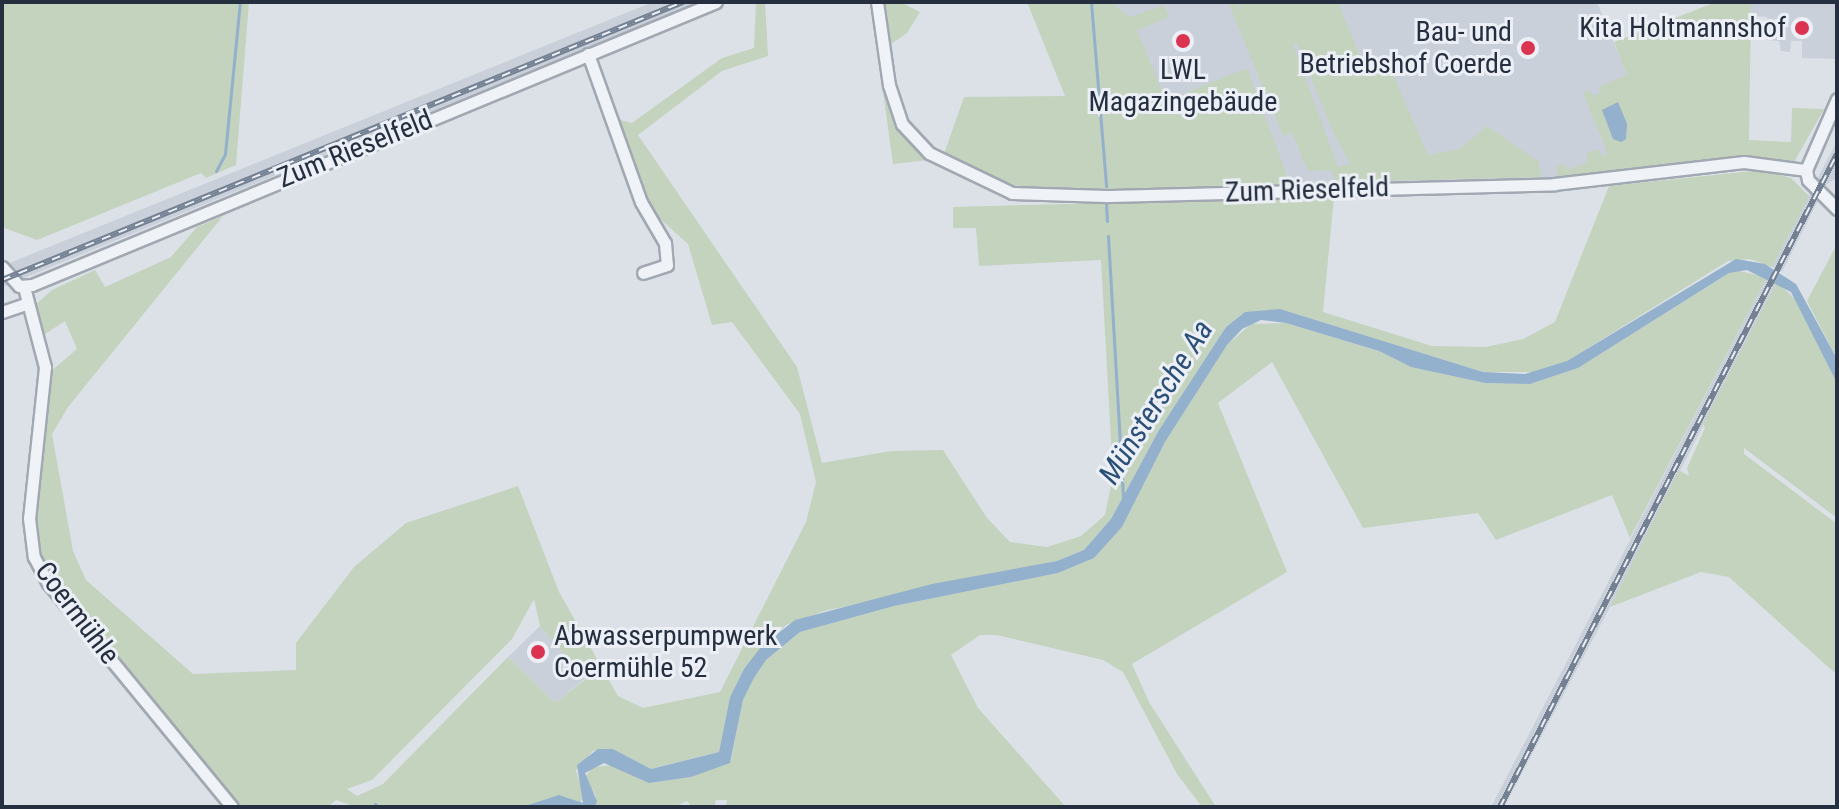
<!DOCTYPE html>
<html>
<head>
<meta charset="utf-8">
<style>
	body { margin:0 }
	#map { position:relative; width:1839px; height:809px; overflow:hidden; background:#dce1e8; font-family:"Roboto Condensed",sans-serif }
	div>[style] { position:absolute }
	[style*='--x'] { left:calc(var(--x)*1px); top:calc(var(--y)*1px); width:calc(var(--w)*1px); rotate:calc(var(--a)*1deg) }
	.built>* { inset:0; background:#cad0da }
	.green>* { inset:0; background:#c3d3bd }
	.water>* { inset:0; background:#93b0cc }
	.stream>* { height:3px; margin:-1.5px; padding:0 1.5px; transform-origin:1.5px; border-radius:1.5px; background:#93b0cc }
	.roads { filter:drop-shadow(2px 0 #a1a8b2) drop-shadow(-2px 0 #a1a8b2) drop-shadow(0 2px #a1a8b2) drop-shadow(0 -2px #a1a8b2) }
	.minor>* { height:11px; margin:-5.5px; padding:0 5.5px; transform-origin:5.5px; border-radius:5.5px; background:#eff2f6 }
	.rail>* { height:6px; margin-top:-3px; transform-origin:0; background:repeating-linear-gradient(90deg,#ecf0f6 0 9px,#748193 0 18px); box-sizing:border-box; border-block:2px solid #748193 }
	.dots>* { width:22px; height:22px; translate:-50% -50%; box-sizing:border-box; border:4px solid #ecf0f6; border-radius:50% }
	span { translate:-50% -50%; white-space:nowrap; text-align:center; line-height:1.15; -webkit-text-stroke:6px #ecf0f6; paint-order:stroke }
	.poi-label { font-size:28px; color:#252f40 }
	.right { translate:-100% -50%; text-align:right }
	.left { translate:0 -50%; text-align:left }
	.street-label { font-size:28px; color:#252f40 }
	.water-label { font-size:30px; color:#2b4f77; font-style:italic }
	.frame { position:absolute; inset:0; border:4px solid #252f40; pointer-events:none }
</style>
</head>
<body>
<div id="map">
	<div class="built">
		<i style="clip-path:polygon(653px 2px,699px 2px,2px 287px,2px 266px)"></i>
		<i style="clip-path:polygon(1104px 2px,1597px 2px,1665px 166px,1588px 177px,1180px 187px)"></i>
		<i style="clip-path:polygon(1751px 2px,1835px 2px,1837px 59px,1802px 58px,1802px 41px,1791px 41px,1790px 52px,1781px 51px,1779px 41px,1766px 40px,1767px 17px,1751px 16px)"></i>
		<i style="clip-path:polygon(1837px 141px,1835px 179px,1826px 185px,1782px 272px,1772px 267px)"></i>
		<i style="clip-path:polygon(1767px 277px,1777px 282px,1610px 607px,1504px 807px,1491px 807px)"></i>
		<i style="clip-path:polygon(540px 626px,586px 678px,555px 703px,508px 657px)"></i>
	</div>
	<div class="green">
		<i style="clip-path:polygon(2px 2px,249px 2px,236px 165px,206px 178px,201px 173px,37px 240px,2px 227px)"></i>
		<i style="clip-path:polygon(evenodd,756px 2px,765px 2px,768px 56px,722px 71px,638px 135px,797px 367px,822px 463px,891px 451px,943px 450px,987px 518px,1010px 542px,1047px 547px,1081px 536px,1105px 515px,1113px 476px,1101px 260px,979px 266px,976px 228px,953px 228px,953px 207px,1334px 197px,1323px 312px,1432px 346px,1486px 347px,1523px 339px,1555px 322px,1609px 186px,1762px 170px,1791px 178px,1809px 196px,1772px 267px,1750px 259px,1728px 261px,1567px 361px,1536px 372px,1483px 372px,1280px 309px,1242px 314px,1226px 327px,1159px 430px,1111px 519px,1084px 550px,1057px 561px,824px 611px,786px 625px,744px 669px,730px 697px,719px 752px,651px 769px,613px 749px,593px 751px,576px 770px,584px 796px,579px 805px,566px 797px,522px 807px,356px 807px,336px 800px,328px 807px,237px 807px,47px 579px,34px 552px,33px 496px,50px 372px,77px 349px,65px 321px,42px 336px,33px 307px,52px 290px,95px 270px,105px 287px,171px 257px,197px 227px,223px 216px,68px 407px,52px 434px,73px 551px,86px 580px,193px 674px,296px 670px,296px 643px,354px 567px,406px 523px,518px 486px,559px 592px,618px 696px,643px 708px,720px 692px,806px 522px,816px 482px,800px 414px,732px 322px,712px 325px,688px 244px,649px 209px,617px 119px,632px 123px,722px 58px,754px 48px,756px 2px,534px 599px,540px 626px,586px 679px,555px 703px,508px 657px,383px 784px,357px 796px,347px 789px,372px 780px,512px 639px,534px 599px)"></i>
		<i style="clip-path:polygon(885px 2px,900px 2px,920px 12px,907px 33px,891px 44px)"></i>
		<i style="clip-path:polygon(1027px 2px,1111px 2px,1130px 17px,1164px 5px,1169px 17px,1137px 30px,1166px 101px,1247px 68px,1290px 184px,1060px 192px,999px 183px,944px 154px,964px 97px,1065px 96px)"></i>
		<i style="clip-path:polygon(evenodd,1228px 2px,1236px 2px,1240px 12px,1239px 2px,1338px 2px,1363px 64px,1385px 56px,1428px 155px,1460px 149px,1487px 126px,1538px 161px,1541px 177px,1336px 182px,1331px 170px,1308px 171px,1292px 133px,1283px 136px,1228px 2px,1296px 41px,1331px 127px,1350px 164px,1338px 167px,1293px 45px,1296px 41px)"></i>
		<i style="clip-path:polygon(1716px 2px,1751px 2px,1749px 140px,1791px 142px,1792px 108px,1824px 109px,1794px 162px,1559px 177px,1555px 167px,1564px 164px,1567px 170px,1588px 162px,1586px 154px,1599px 149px,1602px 156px,1608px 154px,1583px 93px,1590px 90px,1593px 96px,1601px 93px,1598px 87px,1627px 75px,1614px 42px)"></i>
		<i style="clip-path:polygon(882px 84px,903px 134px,928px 160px,893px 164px)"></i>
		<i style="clip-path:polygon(1837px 244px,1837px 359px,1807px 301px)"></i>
		<i style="clip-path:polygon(1734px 270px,1767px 277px,1630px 538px,1612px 495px,1496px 540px,1478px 513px,1363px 528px,1272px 362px,1218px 403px,1287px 572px,1132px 664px,1149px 702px,1216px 807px,1202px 807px,1177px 774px,1123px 672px,1103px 660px,997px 635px,980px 635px,951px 655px,978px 708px,1066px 807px,726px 807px,727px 800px,716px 800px,714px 807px,692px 807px,687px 801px,675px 807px,595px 807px,596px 796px,585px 777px,593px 767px,614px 765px,649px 783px,691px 777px,731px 761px,743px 700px,754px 678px,766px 660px,800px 632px,894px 606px,1058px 573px,1094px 558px,1122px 527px,1165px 442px,1227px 345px,1251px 324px,1286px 323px,1379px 351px,1411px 367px,1485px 383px,1530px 384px,1578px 368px)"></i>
		<i style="clip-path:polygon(1777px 282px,1799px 303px,1837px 383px,1837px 518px,1744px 448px,1744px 454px,1837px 524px,1837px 675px,1729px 577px,1701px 572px,1610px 607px,1679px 470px,1689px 476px,1687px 468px,1705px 428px,1703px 424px)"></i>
	</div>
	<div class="water">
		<i style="clip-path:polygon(1618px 102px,1627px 124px,1626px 139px,1621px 142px,1613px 139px,1602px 110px)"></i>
		<i style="clip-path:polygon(1736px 259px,1765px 264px,1796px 284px,1837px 359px,1837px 383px,1791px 292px,1747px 270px,1729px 273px,1578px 368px,1530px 384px,1485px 383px,1411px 367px,1379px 351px,1286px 323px,1261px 320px,1242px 329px,1227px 345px,1165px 442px,1122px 527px,1094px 558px,1058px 573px,894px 606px,800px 632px,766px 660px,754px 678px,743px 700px,730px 763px,691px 777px,649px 783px,604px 763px,585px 773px,597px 801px,595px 807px,522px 807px,559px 795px,583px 803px,577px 765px,598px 749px,613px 749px,651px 769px,719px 752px,730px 697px,744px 669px,761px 647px,795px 620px,932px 584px,1057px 561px,1084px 550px,1111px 519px,1159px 430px,1226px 327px,1245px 312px,1280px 309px,1483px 372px,1525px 374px,1567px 361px)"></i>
	</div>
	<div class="stream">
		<i style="--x:1091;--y:2;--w:185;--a:85.3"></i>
		<i style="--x:216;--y:171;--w:19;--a:-62"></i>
		<i style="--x:225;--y:154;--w:153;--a:-84.4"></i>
		<i style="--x:1106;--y:203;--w:18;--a:87"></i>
		<i style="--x:1108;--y:236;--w:263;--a:86.7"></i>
		<i style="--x:375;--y:804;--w:4;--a:45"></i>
	</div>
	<div class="roads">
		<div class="minor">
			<i style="--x:877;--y:2;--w:84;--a:81.8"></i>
			<i style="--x:889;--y:85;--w:41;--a:71.6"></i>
			<i style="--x:902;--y:124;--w:40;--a:47"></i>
			<i style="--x:929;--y:153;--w:92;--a:25.7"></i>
			<i style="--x:1012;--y:193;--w:94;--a:1.8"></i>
			<i style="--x:1106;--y:196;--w:448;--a:-1.5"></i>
			<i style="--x:1554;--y:184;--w:191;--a:-6.6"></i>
			<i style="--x:1744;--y:162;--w:63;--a:7.4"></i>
			<i style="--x:588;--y:54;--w:157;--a:70.3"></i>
			<i style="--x:641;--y:202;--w:48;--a:59.7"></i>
			<i style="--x:665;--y:243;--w:22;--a:85"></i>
			<i style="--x:667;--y:265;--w:25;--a:162"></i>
			<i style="--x:1837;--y:99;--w:77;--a:113.6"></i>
			<i style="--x:1806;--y:170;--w:10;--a:79"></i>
			<i style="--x:1808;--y:180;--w:41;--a:45"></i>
			<i style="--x:2;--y:267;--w:25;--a:48"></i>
			<i style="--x:19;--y:286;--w:13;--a:-4"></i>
			<i style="--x:32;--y:285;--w:740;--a:-22.48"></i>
			<i style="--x:24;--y:287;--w:83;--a:75.3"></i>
			<i style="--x:45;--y:367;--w:152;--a:96"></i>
			<i style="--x:29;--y:518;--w:39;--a:83"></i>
			<i style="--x:34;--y:557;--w:30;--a:62"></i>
			<i style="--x:48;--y:583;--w:290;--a:50.6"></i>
			<i style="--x:2;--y:312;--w:24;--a:-19"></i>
		</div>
	</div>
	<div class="rail">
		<i style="--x:2;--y:280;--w:736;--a:-22.21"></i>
		<i style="--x:1500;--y:807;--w:735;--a:-62.7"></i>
	</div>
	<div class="dots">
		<i style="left:1802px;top:28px;background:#db3450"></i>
		<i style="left:1183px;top:41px;background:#db3450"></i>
		<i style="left:1528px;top:48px;background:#db3450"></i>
		<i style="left:538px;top:652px;background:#db3450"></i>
	</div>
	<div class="poi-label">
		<span class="right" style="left:1786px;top:28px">Kita Holtmannshof</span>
		<span class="right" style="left:1512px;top:48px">Bau- und<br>Betriebshof Coerde</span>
		<span style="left:1183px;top:86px">LWL<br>Magazingebäude</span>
		<span class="left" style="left:554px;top:652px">Abwasserpumpwerk<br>Coermühle 52</span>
	</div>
	<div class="street-label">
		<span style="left:355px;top:149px;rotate:-22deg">Zum Rieselfeld</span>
		<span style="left:1307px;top:190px;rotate:-2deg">Zum Rieselfeld</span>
		<span style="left:77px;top:613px;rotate:53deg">Coermühle</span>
	</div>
	<div class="water-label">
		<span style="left:1156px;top:402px;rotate:-58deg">Münstersche Aa</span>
	</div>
	<div class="frame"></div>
</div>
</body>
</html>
